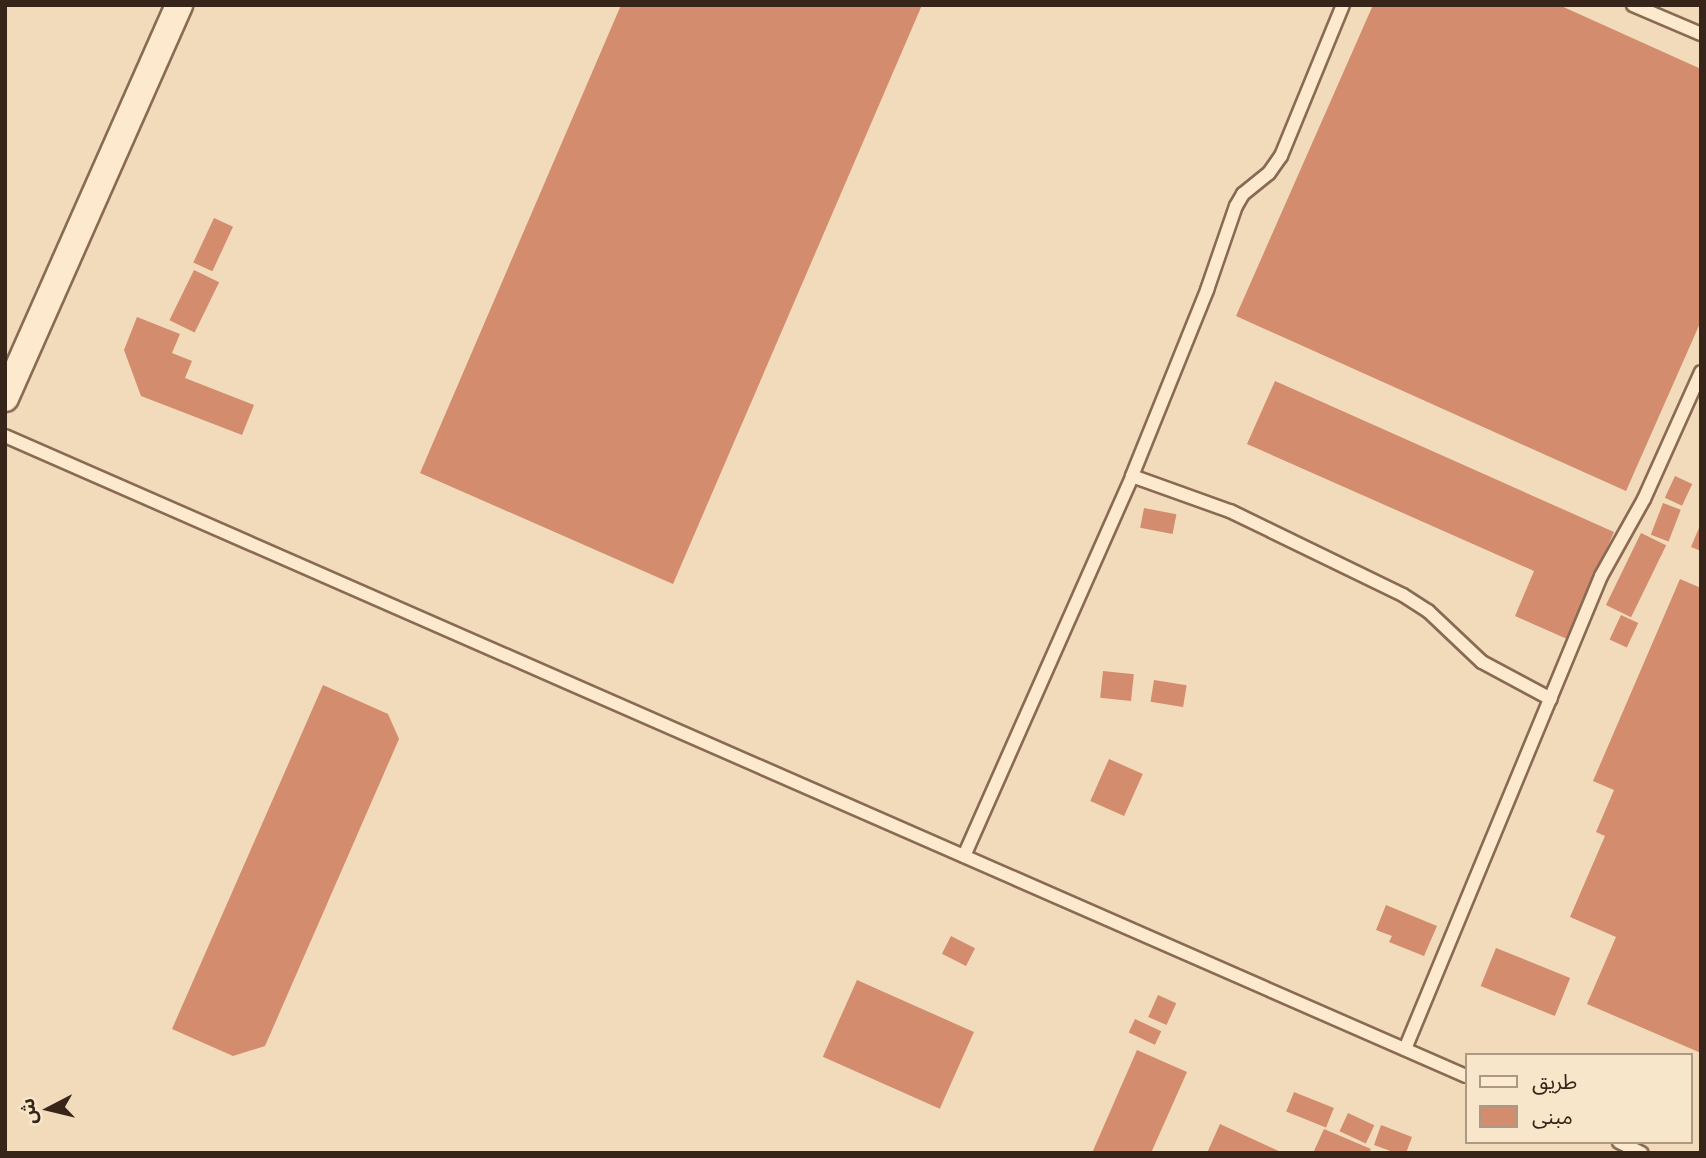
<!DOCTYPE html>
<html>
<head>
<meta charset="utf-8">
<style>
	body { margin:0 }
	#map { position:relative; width:1706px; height:1158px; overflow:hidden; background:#f1dbbb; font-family:"IBM Plex Serif","Noto Sans Arabic",serif }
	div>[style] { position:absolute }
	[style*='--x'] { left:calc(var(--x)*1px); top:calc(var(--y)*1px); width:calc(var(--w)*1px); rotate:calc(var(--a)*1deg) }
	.building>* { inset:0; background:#d38c6d; transform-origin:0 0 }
	.roads { filter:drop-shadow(2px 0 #8a6a53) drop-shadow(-2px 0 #8a6a53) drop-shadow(0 2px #8a6a53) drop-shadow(0 -2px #8a6a53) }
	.service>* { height:12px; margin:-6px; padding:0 6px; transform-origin:6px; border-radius:6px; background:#fce9ce }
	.minor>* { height:26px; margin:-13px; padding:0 13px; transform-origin:13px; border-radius:13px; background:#fce9ce }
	span { translate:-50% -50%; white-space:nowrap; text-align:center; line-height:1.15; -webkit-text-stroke:6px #f8e6cb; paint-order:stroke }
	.frame { position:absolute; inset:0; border:7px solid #38251a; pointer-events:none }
	.legend { position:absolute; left:1465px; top:1053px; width:228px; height:91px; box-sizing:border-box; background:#f8e6cb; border:2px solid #ab9984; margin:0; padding:9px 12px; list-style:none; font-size:21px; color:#38251a }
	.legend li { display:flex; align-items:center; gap:14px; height:35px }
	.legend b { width:35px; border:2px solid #ab9984 }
	.north { position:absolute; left:14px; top:1074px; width:70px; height:70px; -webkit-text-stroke:5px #f8e6cb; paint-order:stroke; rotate:263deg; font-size:19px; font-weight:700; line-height:28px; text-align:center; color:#38251a }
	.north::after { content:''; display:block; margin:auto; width:24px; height:32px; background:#38251a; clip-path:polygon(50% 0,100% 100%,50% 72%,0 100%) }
</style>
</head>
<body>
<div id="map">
	<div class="building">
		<i style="clip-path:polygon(621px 5px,922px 5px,673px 584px,420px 473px)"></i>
		<i style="clip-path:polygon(1373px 5px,1559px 5px,1701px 69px,1701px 321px,1626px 491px,1236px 316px)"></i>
		<i style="left:214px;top:218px;width:21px;height:49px;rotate:25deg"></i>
		<i style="left:194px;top:270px;width:28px;height:56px;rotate:26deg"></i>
		<i style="clip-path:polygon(137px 317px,180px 334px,172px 353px,192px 361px,185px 378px,254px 405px,242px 435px,141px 396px,124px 350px)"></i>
		<i style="clip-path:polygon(1275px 381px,1614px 532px,1567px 639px,1515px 616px,1534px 571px,1247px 444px)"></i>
		<i style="left:1675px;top:476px;width:19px;height:24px;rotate:25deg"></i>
		<i style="left:1663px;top:503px;width:19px;height:34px;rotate:21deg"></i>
		<i style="left:1144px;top:508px;width:33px;height:20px;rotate:11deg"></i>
		<i style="clip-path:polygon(1701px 523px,1701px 551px,1691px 547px)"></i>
		<i style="left:1641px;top:533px;width:28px;height:80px;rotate:26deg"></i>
		<i style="clip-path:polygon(1680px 579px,1701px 588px,1701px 1053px,1587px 1004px,1616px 937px,1570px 917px,1605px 836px,1596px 832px,1614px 790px,1593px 781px)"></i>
		<i style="left:1621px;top:615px;width:19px;height:27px;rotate:25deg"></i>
		<i style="left:1103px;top:671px;width:31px;height:27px;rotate:6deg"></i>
		<i style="left:1154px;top:680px;width:33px;height:22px;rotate:9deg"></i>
		<i style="clip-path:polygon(323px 685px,388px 714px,399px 739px,265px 1046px,233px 1056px,172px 1029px)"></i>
		<i style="left:1109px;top:759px;width:37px;height:46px;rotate:24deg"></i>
		<i style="clip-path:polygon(1386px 905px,1437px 926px,1424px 956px,1389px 942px,1392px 936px,1376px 930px)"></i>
		<i style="left:951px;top:936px;width:27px;height:20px;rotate:27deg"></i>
		<i style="left:1496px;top:948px;width:80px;height:41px;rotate:22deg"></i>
		<i style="left:857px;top:980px;width:128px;height:84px;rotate:24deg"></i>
		<i style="left:1158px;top:995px;width:20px;height:24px;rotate:24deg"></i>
		<i style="left:1135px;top:1019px;width:29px;height:15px;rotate:25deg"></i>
		<i style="clip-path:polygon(1137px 1050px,1187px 1072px,1151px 1153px,1092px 1153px)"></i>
		<i style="left:1294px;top:1092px;width:43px;height:21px;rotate:22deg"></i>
		<i style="left:1348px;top:1113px;width:29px;height:20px;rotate:25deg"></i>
		<i style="clip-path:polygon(1220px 1124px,1283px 1153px,1207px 1153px)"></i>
		<i style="clip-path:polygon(1381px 1125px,1412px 1137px,1406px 1153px,1396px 1153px,1374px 1145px)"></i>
		<i style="clip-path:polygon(1324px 1129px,1371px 1149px,1369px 1153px,1313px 1153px)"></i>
	</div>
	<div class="roads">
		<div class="service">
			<i style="--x:1633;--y:5;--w:74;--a:23.1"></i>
			<i style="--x:5;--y:436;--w:1595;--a:23.66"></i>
			<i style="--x:1132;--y:476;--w:104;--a:19.7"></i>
			<i style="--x:1230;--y:511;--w:192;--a:25.9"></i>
			<i style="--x:1403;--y:595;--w:30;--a:33"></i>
			<i style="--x:1428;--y:611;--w:74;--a:43.4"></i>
			<i style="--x:1482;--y:662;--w:78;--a:28.2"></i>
			<i style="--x:964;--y:856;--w:415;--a:-66.1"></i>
			<i style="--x:1132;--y:476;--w:201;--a:-68"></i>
			<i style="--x:1207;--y:290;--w:89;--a:-71"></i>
			<i style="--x:1236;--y:206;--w:14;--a:-60"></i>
			<i style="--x:1243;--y:194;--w:33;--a:-39"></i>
			<i style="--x:1269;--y:173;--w:21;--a:-55"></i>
			<i style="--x:1281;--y:156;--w:163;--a:-67.7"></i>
			<i style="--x:1405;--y:1049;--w:512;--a:-67.49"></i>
			<i style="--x:1601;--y:576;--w:88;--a:-60.8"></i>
			<i style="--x:1644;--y:499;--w:139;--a:-65.8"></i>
			<i style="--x:1619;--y:1142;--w:25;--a:26"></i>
		</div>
		<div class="minor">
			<i style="--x:5;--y:398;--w:430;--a:-66.1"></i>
		</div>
	</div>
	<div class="frame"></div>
	<ul class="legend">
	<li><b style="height:9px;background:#fce9ce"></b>طريق</li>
	<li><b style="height:19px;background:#d38c6d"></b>مبنى</li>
	</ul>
	<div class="north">ش</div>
</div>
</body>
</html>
